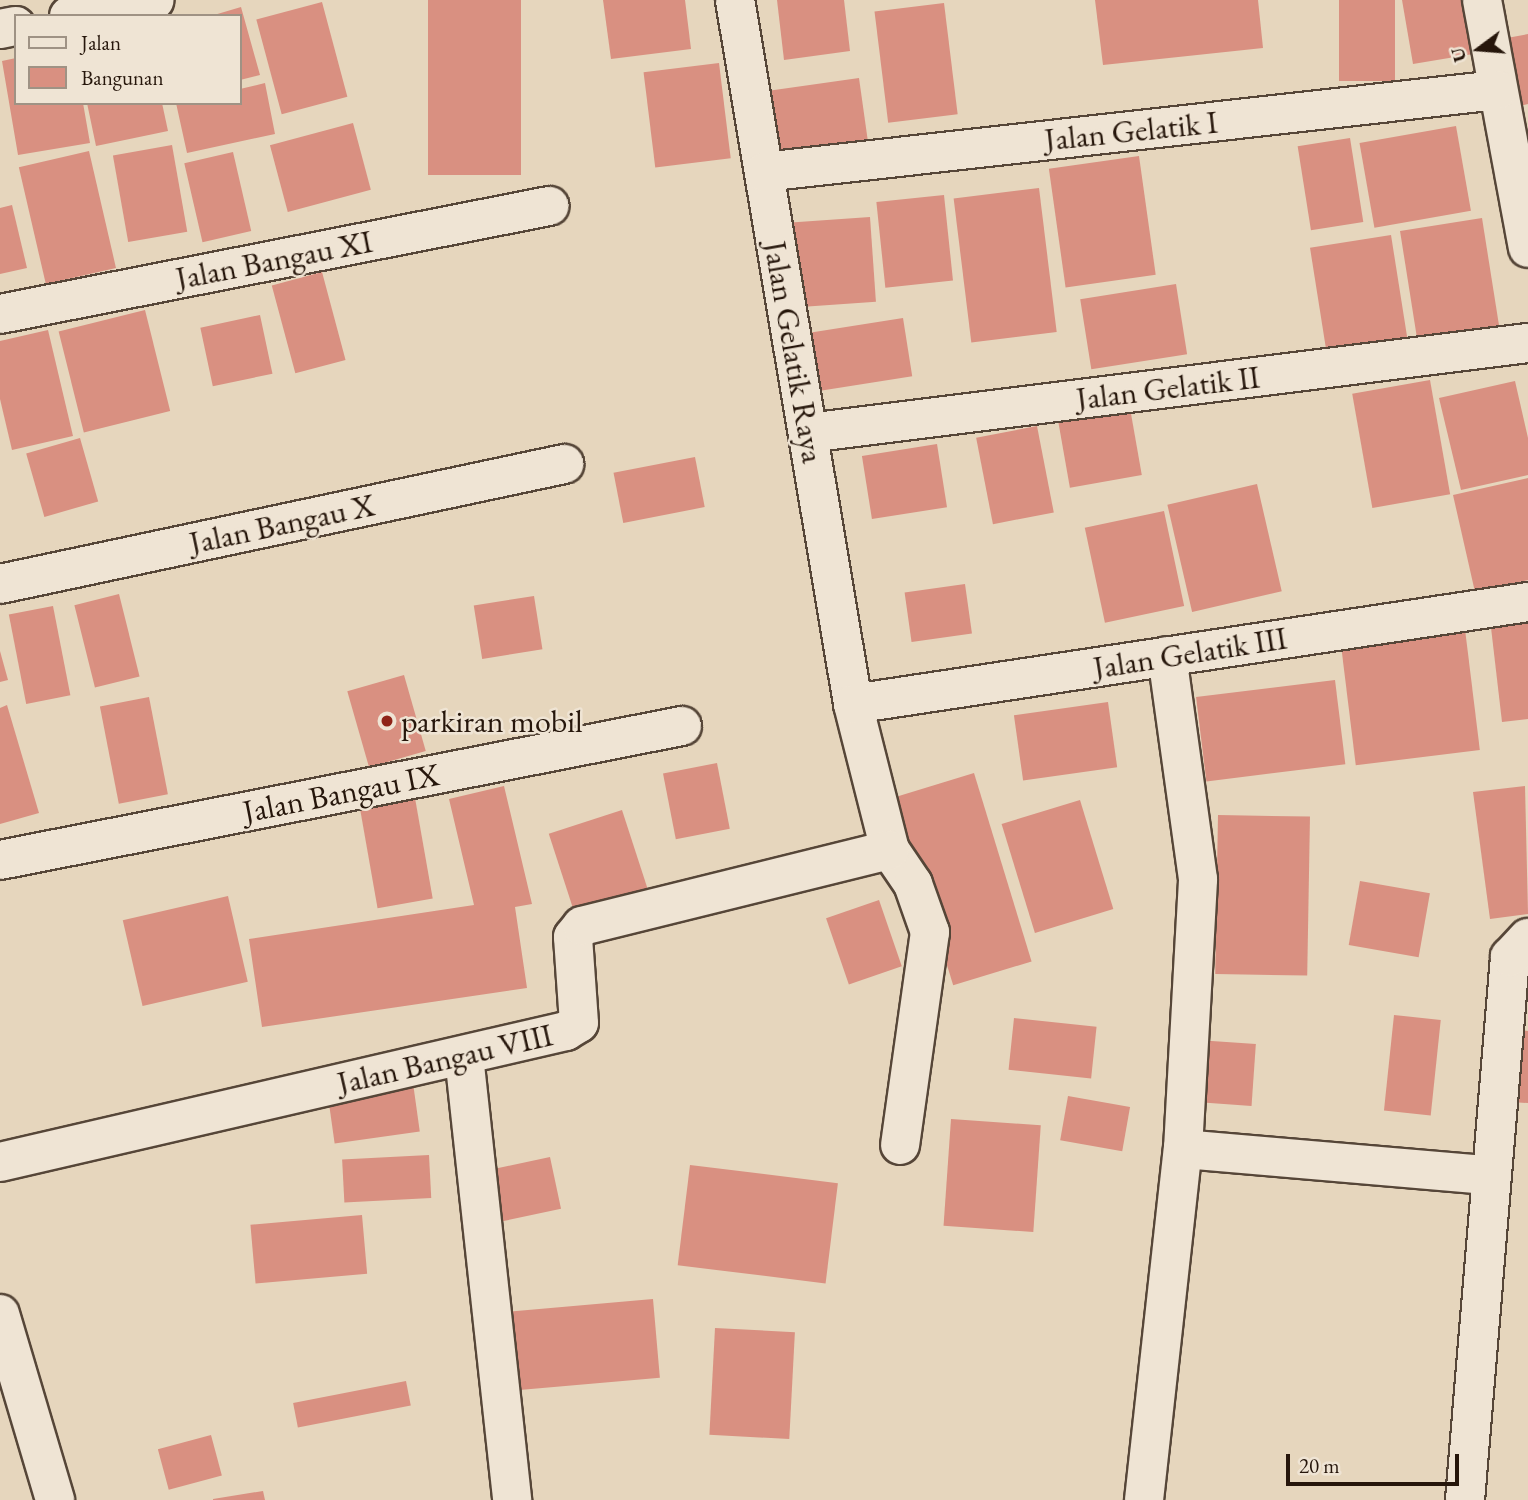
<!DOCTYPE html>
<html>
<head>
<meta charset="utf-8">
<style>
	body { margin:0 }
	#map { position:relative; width:1528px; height:1500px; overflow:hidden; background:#e6d6bd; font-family:"EB Garamond",serif }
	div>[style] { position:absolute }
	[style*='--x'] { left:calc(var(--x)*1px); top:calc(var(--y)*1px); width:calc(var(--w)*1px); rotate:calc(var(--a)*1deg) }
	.building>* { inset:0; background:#d99081; transform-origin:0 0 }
	.roads { filter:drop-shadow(2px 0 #564638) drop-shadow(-2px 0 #564638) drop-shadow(0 2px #564638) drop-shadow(0 -2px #564638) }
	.minor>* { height:38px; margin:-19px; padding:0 19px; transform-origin:19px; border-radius:19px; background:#efe4d4 }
	.dots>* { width:19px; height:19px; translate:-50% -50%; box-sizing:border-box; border:4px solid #efe4d4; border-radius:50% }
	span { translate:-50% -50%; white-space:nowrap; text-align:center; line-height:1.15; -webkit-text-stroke:5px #efe4d4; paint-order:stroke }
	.street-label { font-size:32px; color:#26160b }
	.poi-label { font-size:32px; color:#26160b }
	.left { translate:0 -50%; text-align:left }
	.legend { position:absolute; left:14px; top:14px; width:228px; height:91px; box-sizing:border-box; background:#efe4d4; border:2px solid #9f9284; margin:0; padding:9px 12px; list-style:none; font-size:21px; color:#26160b }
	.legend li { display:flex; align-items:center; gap:14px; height:35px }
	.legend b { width:35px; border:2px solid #9f9284 }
	.north { position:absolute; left:1444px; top:14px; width:70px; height:70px; -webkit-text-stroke:5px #efe4d4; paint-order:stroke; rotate:254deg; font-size:19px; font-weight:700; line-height:28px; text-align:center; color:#26160b }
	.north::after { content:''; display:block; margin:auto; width:24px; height:32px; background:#26160b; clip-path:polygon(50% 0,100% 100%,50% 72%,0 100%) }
	.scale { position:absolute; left:1286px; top:1454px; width:173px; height:32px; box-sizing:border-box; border:4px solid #26160b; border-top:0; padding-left:9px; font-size:21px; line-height:24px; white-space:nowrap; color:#26160b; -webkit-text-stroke:5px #efe4d4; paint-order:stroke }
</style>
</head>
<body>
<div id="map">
	<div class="building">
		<i style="left:428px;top:0;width:93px;height:175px"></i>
		<i style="clip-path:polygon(603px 0,685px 0,691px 49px,611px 59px)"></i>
		<i style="clip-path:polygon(777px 0,844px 0,850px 51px,784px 60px)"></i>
		<i style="clip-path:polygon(1095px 0,1258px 0,1263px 48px,1103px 65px)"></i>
		<i style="left:1339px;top:0;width:56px;height:81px"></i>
		<i style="clip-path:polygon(1402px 0,1464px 0,1473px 54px,1413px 64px)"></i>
		<i style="left:322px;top:2px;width:98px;height:68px;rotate:75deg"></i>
		<i style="left:944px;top:3px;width:112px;height:70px;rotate:83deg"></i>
		<i style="clip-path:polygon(241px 7px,260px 75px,240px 80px,240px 16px,214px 15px)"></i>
		<i style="clip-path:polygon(1528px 34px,1528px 104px,1519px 106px,1507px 38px)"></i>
		<i style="clip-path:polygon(16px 58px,16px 103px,83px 103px,90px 143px,18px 155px,2px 61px)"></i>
		<i style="left:719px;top:63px;width:96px;height:76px;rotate:83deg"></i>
		<i style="left:859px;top:78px;width:66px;height:99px;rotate:82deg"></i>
		<i style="clip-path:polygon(265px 83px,275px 134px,187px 153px,176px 103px,240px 103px,240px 89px)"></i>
		<i style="clip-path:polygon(87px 103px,162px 103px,168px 131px,96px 146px)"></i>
		<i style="left:353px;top:123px;width:69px;height:86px;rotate:75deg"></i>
		<i style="left:1456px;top:126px;width:86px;height:98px;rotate:80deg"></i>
		<i style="left:1350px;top:138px;width:85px;height:53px;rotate:81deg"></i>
		<i style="left:172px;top:145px;width:88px;height:60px;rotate:80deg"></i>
		<i style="left:89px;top:151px;width:120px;height:72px;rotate:77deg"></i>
		<i style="left:233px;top:152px;width:81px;height:50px;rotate:77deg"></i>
		<i style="left:1139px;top:156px;width:120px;height:91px;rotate:82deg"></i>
		<i style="left:1039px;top:188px;width:145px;height:86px;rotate:83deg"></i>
		<i style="left:944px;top:195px;width:86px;height:68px;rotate:84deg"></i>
		<i style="clip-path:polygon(12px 205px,27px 268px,0 274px,0 208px)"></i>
		<i style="left:870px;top:217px;width:85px;height:79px;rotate:86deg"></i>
		<i style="left:1482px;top:218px;width:116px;height:83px;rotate:81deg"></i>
		<i style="left:1391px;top:235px;width:110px;height:82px;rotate:81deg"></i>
		<i style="left:322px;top:272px;width:91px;height:52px;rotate:75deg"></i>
		<i style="left:1176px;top:284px;width:71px;height:97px;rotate:81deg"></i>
		<i style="left:145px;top:310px;width:104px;height:89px;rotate:76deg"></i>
		<i style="left:260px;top:315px;width:60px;height:61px;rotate:78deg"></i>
		<i style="left:903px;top:318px;width:59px;height:93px;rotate:81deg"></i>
		<i style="clip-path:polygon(48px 330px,73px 436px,12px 450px,0 399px,0 341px)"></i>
		<i style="left:1430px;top:380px;width:116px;height:79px;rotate:80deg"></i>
		<i style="clip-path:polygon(1515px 381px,1528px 438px,1528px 475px,1461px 490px,1439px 398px)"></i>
		<i style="left:1130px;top:408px;width:68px;height:73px;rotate:80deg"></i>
		<i style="left:1037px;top:426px;width:88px;height:62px;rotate:79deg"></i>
		<i style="left:80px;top:438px;width:66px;height:56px;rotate:74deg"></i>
		<i style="left:937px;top:444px;width:64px;height:76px;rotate:81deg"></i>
		<i style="left:695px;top:457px;width:51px;height:83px;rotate:79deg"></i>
		<i style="clip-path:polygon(1528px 478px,1528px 580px,1475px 592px,1453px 495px)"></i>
		<i style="left:1257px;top:484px;width:110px;height:92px;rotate:77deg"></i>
		<i style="left:1164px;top:511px;width:97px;height:81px;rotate:78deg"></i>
		<i style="left:965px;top:584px;width:50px;height:61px;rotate:82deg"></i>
		<i style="left:119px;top:594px;width:85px;height:46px;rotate:76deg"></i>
		<i style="left:534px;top:596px;width:54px;height:61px;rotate:81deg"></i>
		<i style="left:53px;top:606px;width:91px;height:45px;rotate:79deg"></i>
		<i style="clip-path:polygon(1528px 614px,1528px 719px,1502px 722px,1490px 619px)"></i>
		<i style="left:1464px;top:621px;width:130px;height:125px;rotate:83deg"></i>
		<i style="clip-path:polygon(0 651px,8px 680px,0 682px)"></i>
		<i style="left:404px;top:675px;width:79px;height:59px;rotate:74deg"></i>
		<i style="left:1335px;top:680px;width:85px;height:140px;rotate:83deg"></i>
		<i style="left:149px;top:697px;width:99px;height:50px;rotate:79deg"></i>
		<i style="left:1108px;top:702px;width:66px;height:95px;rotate:82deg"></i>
		<i style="clip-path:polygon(7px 705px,39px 813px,0 824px,0 708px)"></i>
		<i style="left:717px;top:763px;width:67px;height:55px;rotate:79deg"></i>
		<i style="left:974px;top:773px;width:197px;height:82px;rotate:73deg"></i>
		<i style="clip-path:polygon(504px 786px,532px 904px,515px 907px,527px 988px,262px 1027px,249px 939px,474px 905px,449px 799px)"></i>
		<i style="clip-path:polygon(1525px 786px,1528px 914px,1490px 919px,1473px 792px)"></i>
		<i style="left:415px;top:798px;width:102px;height:56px;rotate:80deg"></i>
		<i style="left:1080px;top:800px;width:114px;height:82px;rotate:73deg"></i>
		<i style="left:622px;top:810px;width:87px;height:77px;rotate:72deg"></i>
		<i style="left:1218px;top:815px;width:92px;height:159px;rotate:1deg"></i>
		<i style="left:1360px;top:881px;width:71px;height:65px;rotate:10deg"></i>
		<i style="left:228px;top:896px;width:88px;height:108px;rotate:77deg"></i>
		<i style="left:879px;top:900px;width:70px;height:56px;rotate:71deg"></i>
		<i style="left:1394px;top:1015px;width:47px;height:96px;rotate:6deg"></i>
		<i style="left:1014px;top:1018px;width:83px;height:52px;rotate:6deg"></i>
		<i style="clip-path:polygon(1519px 1030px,1528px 1031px,1528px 1103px,1511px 1102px)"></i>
		<i style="left:1197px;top:1040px;width:59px;height:62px;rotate:4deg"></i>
		<i style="left:412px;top:1076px;width:56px;height:86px;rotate:82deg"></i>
		<i style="left:1068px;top:1096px;width:63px;height:45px;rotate:10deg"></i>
		<i style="left:951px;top:1119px;width:90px;height:107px;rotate:4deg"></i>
		<i style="left:429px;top:1155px;width:43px;height:87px;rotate:87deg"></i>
		<i style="left:550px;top:1157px;width:53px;height:60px;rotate:78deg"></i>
		<i style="left:690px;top:1165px;width:149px;height:101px;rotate:7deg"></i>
		<i style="left:362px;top:1215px;width:59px;height:112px;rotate:85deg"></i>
		<i style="left:653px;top:1299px;width:79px;height:156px;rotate:85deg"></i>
		<i style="left:715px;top:1328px;width:80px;height:107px;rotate:3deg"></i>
		<i style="left:406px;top:1381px;width:25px;height:115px;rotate:79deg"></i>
		<i style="left:211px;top:1435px;width:42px;height:55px;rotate:75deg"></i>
		<i style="clip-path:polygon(263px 1491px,265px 1500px,213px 1500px,213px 1499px)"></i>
	</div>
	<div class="roads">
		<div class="minor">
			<i style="--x:735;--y:0;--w:714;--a:80.48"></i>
			<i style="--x:853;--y:704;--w:151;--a:75.8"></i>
			<i style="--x:890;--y:850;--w:41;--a:55.9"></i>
			<i style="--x:913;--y:884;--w:51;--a:70.5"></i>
			<i style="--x:930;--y:932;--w:215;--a:98"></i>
			<i style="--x:1482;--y:0;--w:252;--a:79.5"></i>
			<i style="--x:69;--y:16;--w:87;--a:-10.5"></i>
			<i style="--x:0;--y:29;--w:16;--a:-11"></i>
			<i style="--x:764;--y:172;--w:738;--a:-6.38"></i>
			<i style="--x:0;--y:314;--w:560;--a:-11.13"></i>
			<i style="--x:808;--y:433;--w:726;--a:-7.13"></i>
			<i style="--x:0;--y:584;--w:577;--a:-12.01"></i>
			<i style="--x:853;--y:704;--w:683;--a:-8.59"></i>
			<i style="--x:0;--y:860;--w:695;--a:-11.12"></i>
			<i style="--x:464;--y:1056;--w:447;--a:83.8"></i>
			<i style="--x:1183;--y:1149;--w:307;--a:4.9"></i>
			<i style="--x:0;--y:1162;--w:581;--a:-13.03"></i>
			<i style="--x:566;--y:1031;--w:15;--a:-32"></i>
			<i style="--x:579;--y:1023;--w:86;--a:-94"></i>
			<i style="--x:573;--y:937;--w:14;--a:-51"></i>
			<i style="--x:582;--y:926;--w:317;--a:-13.9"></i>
			<i style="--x:0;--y:1314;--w:194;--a:73.5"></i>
			<i style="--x:1144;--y:1500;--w:353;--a:-83.7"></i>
			<i style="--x:1183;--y:1149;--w:270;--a:-86.8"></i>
			<i style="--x:1198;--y:879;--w:225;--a:-97.9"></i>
			<i style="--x:1465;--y:1500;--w:545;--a:-85.26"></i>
			<i style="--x:1510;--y:957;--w:26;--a:-47"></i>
		</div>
	</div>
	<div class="dots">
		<i style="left:387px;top:721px;background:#8f2418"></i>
	</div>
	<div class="street-label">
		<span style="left:1131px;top:131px;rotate:-6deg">Jalan Gelatik I</span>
		<span style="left:274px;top:260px;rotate:-11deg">Jalan Bangau XI</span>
		<span style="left:794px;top:352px;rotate:80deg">Jalan Gelatik Raya</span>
		<span style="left:1168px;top:388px;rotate:-7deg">Jalan Gelatik II</span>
		<span style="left:282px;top:524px;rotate:-12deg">Jalan Bangau X</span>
		<span style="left:1190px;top:653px;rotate:-9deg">Jalan Gelatik III</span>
		<span style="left:341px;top:793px;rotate:-11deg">Jalan Bangau IX</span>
		<span style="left:445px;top:1059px;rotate:-13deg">Jalan Bangau VIII</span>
	</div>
	<div class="poi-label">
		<span class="left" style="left:401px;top:721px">parkiran mobil</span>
	</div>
	<ul class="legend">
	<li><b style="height:9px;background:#efe4d4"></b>Jalan</li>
	<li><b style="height:19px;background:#d99081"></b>Bangunan</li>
	</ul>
	<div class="north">U</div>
	<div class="scale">20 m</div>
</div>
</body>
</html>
